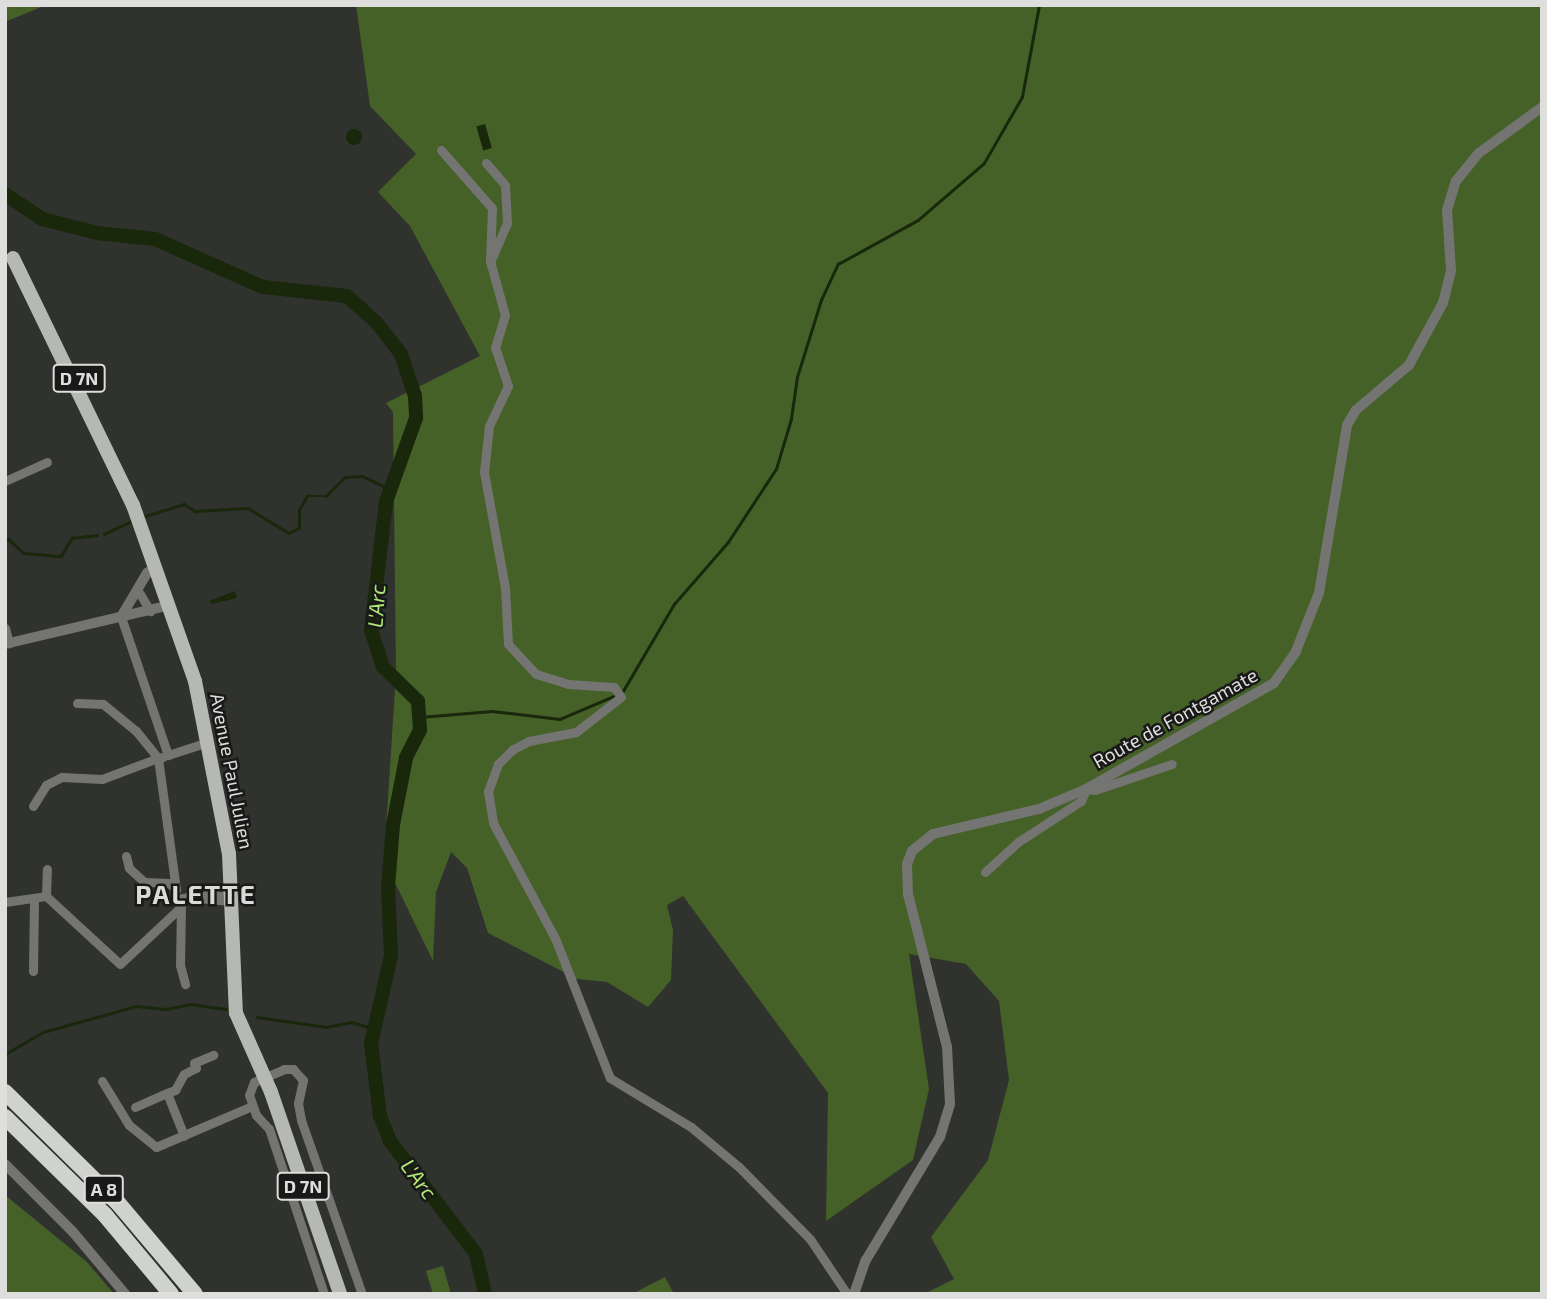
<!DOCTYPE html>
<html>
<head>
<meta charset="utf-8">
<style>
	body { margin:0 }
	#map { position:relative; width:1547px; height:1299px; overflow:hidden; background:#30322e; font-family:"Exo 2",sans-serif }
	div>[style] { position:absolute }
	[style*='--x'] { left:calc(var(--x)*1px); top:calc(var(--y)*1px); width:calc(var(--w)*1px); rotate:calc(var(--a)*1deg) }
	.green>* { inset:0; background:#456128 }
	.water>* { inset:0; background:#19270b; transform-origin:0 0 }
	.round { border-radius:50% }
	.stream>* { height:2.5px; margin:-1.25px; padding:0 1.25px; transform-origin:1.25px; border-radius:1.25px; background:#19270b }
	.river>* { height:14px; margin:-7px; padding:0 7px; transform-origin:7px; border-radius:7px; background:#19270b }
	.minor>* { height:9px; margin:-4.5px; padding:0 4.5px; transform-origin:4.5px; border-radius:4.5px; background:#747573 }
	.tertiary>* { height:10px; margin:-5px; padding:0 5px; transform-origin:5px; border-radius:5px; background:#747573 }
	.primary>* { height:14px; margin:-7px; padding:0 7px; transform-origin:7px; border-radius:7px; background:#b6b8b4 }
	.motorway>* { height:16px; margin:-8px; padding:0 8px; transform-origin:8px; border-radius:8px; background:#d0d2ce }
	span { translate:-50% -50%; white-space:nowrap; text-align:center; line-height:1.15; -webkit-text-stroke:5px #181918; paint-order:stroke }
	.shield-label span { padding:2px 5px; background:#181918; border:2px solid; border-radius:5px; -webkit-text-stroke-width:0 }
	.shield-label { font-size:18px; color:#dedfdd; font-weight:700 }
	.street-label { font-size:19px; color:#dedfdd }
	.water-label { font-size:21px; color:#afe875; font-style:italic }
	.district-label { font-size:26px; color:#d9dbd7; font-weight:700; letter-spacing:2px }
	.frame { position:absolute; inset:0; border:7px solid #dedfdd; pointer-events:none }
</style>
</head>
<body>
<div id="map">
	<div class="green">
		<i style="clip-path:polygon(5px 5px,46px 5px,5px 22px)"></i>
		<i style="clip-path:polygon(356px 5px,1542px 5px,1542px 1294px,924px 1294px,954px 1279px,931px 1237px,988px 1160px,1009px 1080px,999px 1001px,966px 964px,909px 954px,929px 1089px,913px 1160px,826px 1221px,828px 1093px,683px 896px,667px 905px,673px 930px,671px 980px,648px 1007px,607px 982px,577px 979px,488px 933px,467px 868px,451px 852px,436px 892px,433px 961px,384px 860px,396px 674px,393px 412px,386px 403px,480px 356px,410px 226px,378px 192px,416px 154px,370px 106px)"></i>
		<i style="clip-path:polygon(5px 1195px,87px 1262px,114px 1294px,5px 1294px)"></i>
		<i style="clip-path:polygon(443px 1266px,451px 1294px,433px 1294px,426px 1271px)"></i>
		<i style="clip-path:polygon(665px 1277px,674px 1294px,632px 1294px)"></i>
	</div>
	<div class="water">
		<i style="left:485px;top:124px;width:25px;height:9px;rotate:74deg"></i>
		<i class="round" style="left:346px;top:129px;width:16px;height:16px"></i>
		<i style="clip-path:polygon(235px 591px,237px 598px,212px 604px,209px 601px)"></i>
	</div>
	<div class="stream">
		<i style="--x:142;--y:517;--w:44;--a:-17.2"></i>
		<i style="--x:184;--y:504;--w:13;--a:32"></i>
		<i style="--x:195;--y:511;--w:53;--a:-3.2"></i>
		<i style="--x:248;--y:508;--w:48;--a:31.4"></i>
		<i style="--x:289;--y:533;--w:11;--a:-27"></i>
		<i style="--x:299;--y:528;--w:18;--a:-90"></i>
		<i style="--x:299;--y:510;--w:16;--a:-60"></i>
		<i style="--x:307;--y:496;--w:19;--a:0"></i>
		<i style="--x:326;--y:496;--w:27;--a:-45"></i>
		<i style="--x:345;--y:477;--w:17;--a:-3"></i>
		<i style="--x:362;--y:476;--w:31;--a:25"></i>
		<i style="--x:104;--y:534;--w:31;--a:-25"></i>
		<i style="--x:5;--y:541;--w:4;--a:-34"></i>
		<i style="--x:8;--y:539;--w:21;--a:41"></i>
		<i style="--x:24;--y:553;--w:37;--a:5"></i>
		<i style="--x:61;--y:556;--w:21;--a:-59"></i>
		<i style="--x:72;--y:538;--w:25;--a:-7"></i>
		<i style="--x:623;--y:691;--w:101;--a:-59.6"></i>
		<i style="--x:674;--y:604;--w:82;--a:-48.9"></i>
		<i style="--x:728;--y:542;--w:87;--a:-56.7"></i>
		<i style="--x:776;--y:469;--w:52;--a:-73.3"></i>
		<i style="--x:791;--y:419;--w:42;--a:-81.9"></i>
		<i style="--x:797;--y:377;--w:81;--a:-72.7"></i>
		<i style="--x:821;--y:300;--w:40;--a:-65"></i>
		<i style="--x:838;--y:264;--w:91;--a:-28.8"></i>
		<i style="--x:918;--y:220;--w:87;--a:-40.8"></i>
		<i style="--x:984;--y:163;--w:76;--a:-60.1"></i>
		<i style="--x:1022;--y:97;--w:94;--a:-79.5"></i>
		<i style="--x:420;--y:717;--w:72;--a:-4.8"></i>
		<i style="--x:492;--y:711;--w:68;--a:6.7"></i>
		<i style="--x:560;--y:719;--w:59;--a:-23.1"></i>
		<i style="--x:257;--y:1017;--w:70;--a:8.2"></i>
		<i style="--x:326;--y:1027;--w:25;--a:-11"></i>
		<i style="--x:351;--y:1022;--w:22;--a:16"></i>
		<i style="--x:7;--y:1053;--w:42;--a:-30.3"></i>
		<i style="--x:43;--y:1032;--w:98;--a:-15.5"></i>
		<i style="--x:137;--y:1006;--w:30;--a:6"></i>
		<i style="--x:167;--y:1009;--w:24;--a:-12"></i>
		<i style="--x:190;--y:1004;--w:36;--a:8"></i>
	</div>
	<div class="river">
		<i style="--x:5;--y:194;--w:45;--a:34"></i>
		<i style="--x:42;--y:219;--w:57;--a:14.3"></i>
		<i style="--x:97;--y:233;--w:58;--a:5.9"></i>
		<i style="--x:155;--y:239;--w:118;--a:24"></i>
		<i style="--x:263;--y:287;--w:84;--a:6.1"></i>
		<i style="--x:347;--y:296;--w:39;--a:42"></i>
		<i style="--x:376;--y:322;--w:41;--a:52"></i>
		<i style="--x:401;--y:354;--w:44;--a:71.6"></i>
		<i style="--x:415;--y:396;--w:22;--a:87"></i>
		<i style="--x:416;--y:418;--w:89;--a:109.7"></i>
		<i style="--x:386;--y:502;--w:129;--a:96.7"></i>
		<i style="--x:371;--y:630;--w:39;--a:72"></i>
		<i style="--x:383;--y:667;--w:49;--a:44.2"></i>
		<i style="--x:418;--y:701;--w:29;--a:86"></i>
		<i style="--x:420;--y:730;--w:31;--a:117"></i>
		<i style="--x:406;--y:758;--w:68;--a:101"></i>
		<i style="--x:393;--y:825;--w:62;--a:94.6"></i>
		<i style="--x:388;--y:887;--w:69;--a:87.5"></i>
		<i style="--x:391;--y:956;--w:89;--a:102.9"></i>
		<i style="--x:371;--y:1043;--w:74;--a:83"></i>
		<i style="--x:380;--y:1116;--w:27;--a:68"></i>
		<i style="--x:390;--y:1141;--w:142;--a:52.7"></i>
		<i style="--x:476;--y:1254;--w:41;--a:77.3"></i>
	</div>
	<div class="minor">
		<i style="--x:441;--y:150;--w:77;--a:48.7"></i>
		<i style="--x:492;--y:208;--w:53;--a:92.2"></i>
		<i style="--x:490;--y:261;--w:56;--a:74.5"></i>
		<i style="--x:505;--y:315;--w:34;--a:107"></i>
		<i style="--x:495;--y:347;--w:41;--a:71.6"></i>
		<i style="--x:508;--y:386;--w:44;--a:115.4"></i>
		<i style="--x:489;--y:426;--w:46;--a:96.2"></i>
		<i style="--x:484;--y:472;--w:118;--a:79.7"></i>
		<i style="--x:505;--y:588;--w:56;--a:86.9"></i>
		<i style="--x:508;--y:644;--w:41;--a:47"></i>
		<i style="--x:536;--y:674;--w:34;--a:17"></i>
		<i style="--x:568;--y:684;--w:46;--a:3.7"></i>
		<i style="--x:614;--y:687;--w:12;--a:55"></i>
		<i style="--x:621;--y:697;--w:57;--a:142.1"></i>
		<i style="--x:576;--y:732;--w:48;--a:169.2"></i>
		<i style="--x:529;--y:741;--w:18;--a:153"></i>
		<i style="--x:513;--y:749;--w:21;--a:135"></i>
		<i style="--x:498;--y:764;--w:29;--a:110"></i>
		<i style="--x:488;--y:791;--w:32;--a:81"></i>
		<i style="--x:493;--y:823;--w:131;--a:61.7"></i>
		<i style="--x:555;--y:938;--w:150;--a:68.6"></i>
		<i style="--x:610;--y:1078;--w:95;--a:31.2"></i>
		<i style="--x:691;--y:1127;--w:62;--a:39.8"></i>
		<i style="--x:739;--y:1167;--w:101;--a:45.4"></i>
		<i style="--x:810;--y:1239;--w:66;--a:56.1"></i>
		<i style="--x:486;--y:163;--w:29;--a:49"></i>
		<i style="--x:505;--y:185;--w:38;--a:87"></i>
		<i style="--x:507;--y:223;--w:40;--a:113.4"></i>
		<i style="--x:5;--y:481;--w:46;--a:-24.3"></i>
		<i style="--x:137;--y:589;--w:26;--a:59"></i>
		<i style="--x:121;--y:617;--w:146;--a:71.2"></i>
		<i style="--x:168;--y:755;--w:42;--a:-18"></i>
		<i style="--x:5;--y:628;--w:16;--a:75"></i>
		<i style="--x:163;--y:757;--w:5;--a:169"></i>
		<i style="--x:158;--y:758;--w:133;--a:82.2"></i>
		<i style="--x:33;--y:806;--w:25;--a:-58"></i>
		<i style="--x:46;--y:785;--w:18;--a:-27"></i>
		<i style="--x:62;--y:777;--w:40;--a:2.9"></i>
		<i style="--x:102;--y:779;--w:60;--a:-20.6"></i>
		<i style="--x:158;--y:758;--w:35;--a:-129"></i>
		<i style="--x:136;--y:731;--w:43;--a:-140.7"></i>
		<i style="--x:103;--y:704;--w:26;--a:-178"></i>
		<i style="--x:126;--y:856;--w:12;--a:76"></i>
		<i style="--x:129;--y:868;--w:21;--a:43"></i>
		<i style="--x:144;--y:882;--w:25;--a:2"></i>
		<i style="--x:169;--y:883;--w:9;--a:41"></i>
		<i style="--x:985;--y:872;--w:45;--a:-42.3"></i>
		<i style="--x:1018;--y:842;--w:75;--a:-33.1"></i>
		<i style="--x:1081;--y:801;--w:13;--a:-67"></i>
		<i style="--x:1086;--y:789;--w:9;--a:6"></i>
		<i style="--x:1095;--y:790;--w:81;--a:-18.7"></i>
		<i style="--x:229;--y:892;--w:42;--a:173.2"></i>
		<i style="--x:187;--y:897;--w:43;--a:5.3"></i>
		<i style="--x:46;--y:896;--w:27;--a:-88"></i>
		<i style="--x:5;--y:902;--w:41;--a:-8.3"></i>
		<i style="--x:46;--y:896;--w:100;--a:42.6"></i>
		<i style="--x:120;--y:964;--w:83;--a:-43.1"></i>
		<i style="--x:181;--y:907;--w:9;--a:-84"></i>
		<i style="--x:181;--y:907;--w:58;--a:91"></i>
		<i style="--x:180;--y:965;--w:20;--a:75"></i>
		<i style="--x:33;--y:971;--w:73;--a:-89.2"></i>
		<i style="--x:102;--y:1081;--w:52;--a:58.5"></i>
		<i style="--x:129;--y:1125;--w:35;--a:39"></i>
		<i style="--x:156;--y:1147;--w:104;--a:-23.1"></i>
		<i style="--x:167;--y:1093;--w:9;--a:-21"></i>
		<i style="--x:175;--y:1090;--w:18;--a:-61"></i>
		<i style="--x:184;--y:1074;--w:13;--a:-27"></i>
		<i style="--x:196;--y:1068;--w:5;--a:-112"></i>
		<i style="--x:194;--y:1063;--w:21;--a:-23"></i>
		<i style="--x:135;--y:1107;--w:35;--a:-24"></i>
		<i style="--x:167;--y:1093;--w:46;--a:68.4"></i>
		<i style="--x:324;--y:1294;--w:174;--a:-108.4"></i>
		<i style="--x:269;--y:1129;--w:19;--a:-133"></i>
		<i style="--x:256;--y:1115;--w:21;--a:-109"></i>
		<i style="--x:249;--y:1095;--w:14;--a:-69"></i>
		<i style="--x:254;--y:1082;--w:33;--a:-23"></i>
		<i style="--x:284;--y:1069;--w:9;--a:0"></i>
		<i style="--x:293;--y:1069;--w:15;--a:48"></i>
		<i style="--x:303;--y:1080;--w:24;--a:102"></i>
		<i style="--x:298;--y:1103;--w:17;--a:80"></i>
		<i style="--x:301;--y:1120;--w:184;--a:70.7"></i>
	</div>
	<div class="tertiary">
		<i style="--x:121;--y:617;--w:51;--a:-59.4"></i>
		<i style="--x:147;--y:573;--w:7;--a:-34"></i>
		<i style="--x:153;--y:569;--w:9;--a:41"></i>
		<i style="--x:5;--y:644;--w:165;--a:-13.3"></i>
		<i style="--x:5;--y:1164;--w:96;--a:45"></i>
		<i style="--x:73;--y:1232;--w:81;--a:50"></i>
		<i style="--x:854;--y:1294;--w:36;--a:-71"></i>
		<i style="--x:866;--y:1260;--w:144;--a:-59"></i>
		<i style="--x:940;--y:1137;--w:34;--a:-73"></i>
		<i style="--x:950;--y:1104;--w:57;--a:-93"></i>
		<i style="--x:947;--y:1047;--w:158;--a:-104.3"></i>
		<i style="--x:908;--y:894;--w:30;--a:-92"></i>
		<i style="--x:907;--y:864;--w:14;--a:-69"></i>
		<i style="--x:912;--y:851;--w:27;--a:-39"></i>
		<i style="--x:933;--y:834;--w:109;--a:-13.3"></i>
		<i style="--x:1039;--y:809;--w:51;--a:-23.1"></i>
		<i style="--x:1086;--y:789;--w:216;--a:-29.4"></i>
		<i style="--x:1274;--y:683;--w:39;--a:-55"></i>
		<i style="--x:1296;--y:651;--w:62;--a:-68.4"></i>
		<i style="--x:1319;--y:593;--w:170;--a:-80.5"></i>
		<i style="--x:1347;--y:425;--w:17;--a:-59"></i>
		<i style="--x:1356;--y:410;--w:70;--a:-40.3"></i>
		<i style="--x:1409;--y:365;--w:71;--a:-61.3"></i>
		<i style="--x:1443;--y:303;--w:34;--a:-76"></i>
		<i style="--x:1451;--y:270;--w:60;--a:-93.8"></i>
		<i style="--x:1447;--y:210;--w:30;--a:-73"></i>
		<i style="--x:1456;--y:181;--w:36;--a:-51"></i>
		<i style="--x:1479;--y:153;--w:78;--a:-36.1"></i>
	</div>
	<div class="primary">
		<i style="--x:13;--y:258;--w:275;--a:64.1"></i>
		<i style="--x:133;--y:505;--w:187;--a:70.6"></i>
		<i style="--x:195;--y:681;--w:176;--a:78.9"></i>
		<i style="--x:229;--y:854;--w:159;--a:87.5"></i>
		<i style="--x:236;--y:1013;--w:86;--a:66.1"></i>
		<i style="--x:271;--y:1092;--w:213;--a:71.1"></i>
	</div>
	<div class="motorway">
		<i style="--x:5;--y:1092;--w:158;--a:44.5"></i>
		<i style="--x:118;--y:1203;--w:119;--a:49.8"></i>
		<i style="--x:5;--y:1117;--w:140;--a:44.4"></i>
		<i style="--x:105;--y:1215;--w:103;--a:50.1"></i>
	</div>
	<div class="shield-label">
		<span style="left:79px;top:378px">D 7N</span>
		<span style="left:303px;top:1186px">D 7N</span>
		<span style="left:104px;top:1189px">A 8</span>
	</div>
	<div class="street-label">
		<span style="left:1175px;top:718px;rotate:-29deg">Route de Fontgamate</span>
		<span style="left:232px;top:771px;rotate:79deg">Avenue Paul Julien</span>
	</div>
	<div class="water-label">
		<span style="left:376px;top:606px;rotate:-86deg">L'Arc</span>
		<span style="left:419px;top:1179px;rotate:53deg">L'Arc</span>
	</div>
	<div class="district-label">
		<span style="left:196px;top:894px">PALETTE</span>
	</div>
	<div class="frame"></div>
</div>
</body>
</html>
